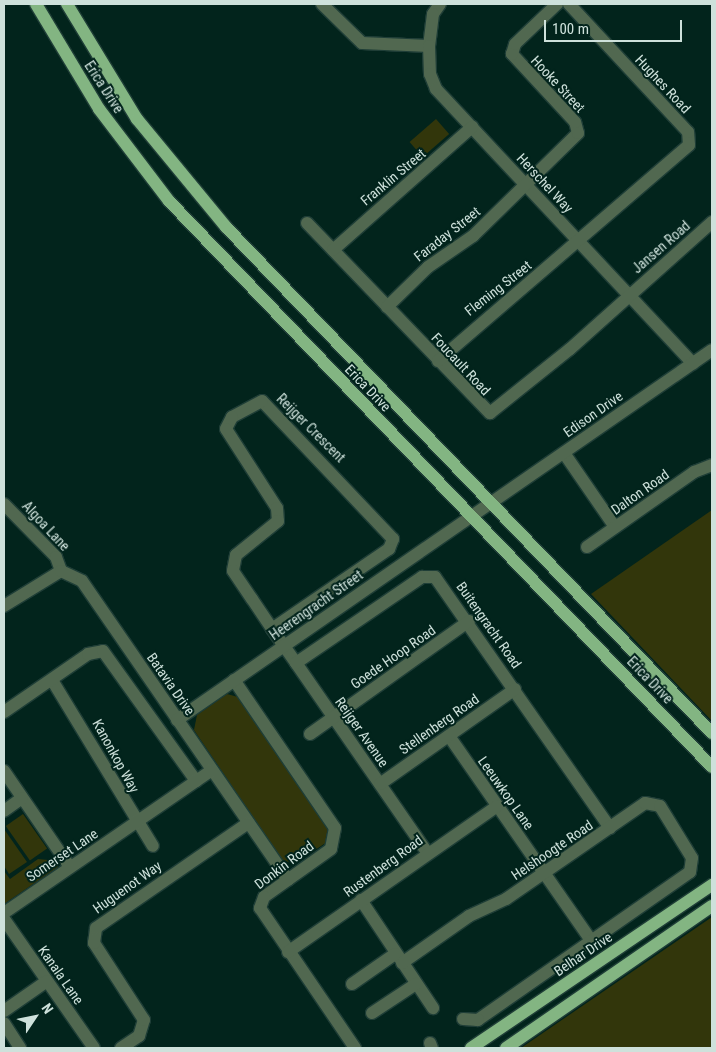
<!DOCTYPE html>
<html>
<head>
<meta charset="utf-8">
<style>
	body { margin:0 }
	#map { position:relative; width:716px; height:1052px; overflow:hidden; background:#02241c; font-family:"Roboto Condensed",sans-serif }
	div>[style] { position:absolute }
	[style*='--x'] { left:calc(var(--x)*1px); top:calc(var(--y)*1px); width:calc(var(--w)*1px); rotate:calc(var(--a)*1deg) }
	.green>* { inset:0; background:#32360b; transform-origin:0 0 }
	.roads { filter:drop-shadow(1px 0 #1f3e37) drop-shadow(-1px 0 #1f3e37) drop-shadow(0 1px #1f3e37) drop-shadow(0 -1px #1f3e37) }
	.minor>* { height:12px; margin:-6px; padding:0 6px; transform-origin:6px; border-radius:6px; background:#516850 }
	.major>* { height:12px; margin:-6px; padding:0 6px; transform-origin:6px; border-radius:6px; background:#83b582 }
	span { translate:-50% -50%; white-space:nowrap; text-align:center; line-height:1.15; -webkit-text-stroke:4px #02241c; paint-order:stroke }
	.street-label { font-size:14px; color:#cee1db }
	.frame { position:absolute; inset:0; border:5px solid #cee1db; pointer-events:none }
	.north { position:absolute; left:10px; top:992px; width:50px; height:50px; -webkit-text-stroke:4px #02241c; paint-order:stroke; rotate:56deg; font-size:14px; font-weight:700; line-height:20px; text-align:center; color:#cee1db }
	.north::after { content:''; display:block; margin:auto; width:18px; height:22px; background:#cee1db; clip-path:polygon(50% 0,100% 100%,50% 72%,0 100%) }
	.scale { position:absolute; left:544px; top:20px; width:138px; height:22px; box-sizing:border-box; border:2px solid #cee1db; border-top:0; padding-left:6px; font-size:15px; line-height:18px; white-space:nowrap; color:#cee1db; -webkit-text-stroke:4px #02241c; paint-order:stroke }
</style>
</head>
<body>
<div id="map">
	<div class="green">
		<i style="left:436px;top:119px;width:20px;height:35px;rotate:49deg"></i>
		<i style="clip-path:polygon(712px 510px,712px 721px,591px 594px)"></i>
		<i style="clip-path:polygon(227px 694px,238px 697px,329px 829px,327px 842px,294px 864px,282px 860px,194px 730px,197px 715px)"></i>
		<i style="left:23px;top:814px;width:42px;height:21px;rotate:55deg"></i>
		<i style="clip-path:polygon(4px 829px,27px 862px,9px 874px,4px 866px)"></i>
		<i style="clip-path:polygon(38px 859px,58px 861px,58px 867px,4px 904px,4px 871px,10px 879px)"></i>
		<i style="clip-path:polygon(712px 917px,712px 1048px,521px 1048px)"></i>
	</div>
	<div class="roads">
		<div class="minor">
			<i style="--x:322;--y:4;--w:56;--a:44.3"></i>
			<i style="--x:362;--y:43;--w:67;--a:2.6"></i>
			<i style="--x:440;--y:4;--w:12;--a:125"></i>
			<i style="--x:433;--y:14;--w:32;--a:97"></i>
			<i style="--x:429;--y:46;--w:28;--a:88"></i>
			<i style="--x:430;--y:74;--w:16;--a:68"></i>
			<i style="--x:436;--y:89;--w:376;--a:46.9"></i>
			<i style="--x:307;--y:223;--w:264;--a:46.1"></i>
			<i style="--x:490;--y:413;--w:102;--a:-38.7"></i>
			<i style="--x:570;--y:349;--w:191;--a:-41.8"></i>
			<i style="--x:333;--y:250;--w:186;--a:-41.5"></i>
			<i style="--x:387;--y:307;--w:57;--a:-44.3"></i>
			<i style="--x:428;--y:267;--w:55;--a:-34.6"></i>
			<i style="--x:473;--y:236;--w:147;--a:-44.4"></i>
			<i style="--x:578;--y:133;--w:11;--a:-105"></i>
			<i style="--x:575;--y:122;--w:93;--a:-132.8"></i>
			<i style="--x:512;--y:54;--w:10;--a:-73"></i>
			<i style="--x:515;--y:44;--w:58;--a:-43.6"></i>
			<i style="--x:438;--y:361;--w:331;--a:-40.7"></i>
			<i style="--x:689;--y:145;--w:13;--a:-94"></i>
			<i style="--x:688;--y:132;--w:175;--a:-132.9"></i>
			<i style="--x:564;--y:453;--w:90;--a:55.4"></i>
			<i style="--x:4;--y:504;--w:74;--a:45.5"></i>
			<i style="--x:56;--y:557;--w:15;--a:70"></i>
			<i style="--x:587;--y:547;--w:131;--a:-35"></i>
			<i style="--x:694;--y:472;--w:19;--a:-21"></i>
			<i style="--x:4;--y:606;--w:67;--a:-31.6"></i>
			<i style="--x:61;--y:571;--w:23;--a:25"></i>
			<i style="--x:82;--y:581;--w:363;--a:55.4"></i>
			<i style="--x:272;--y:629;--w:142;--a:-34.4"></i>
			<i style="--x:389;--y:549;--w:11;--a:-68"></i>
			<i style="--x:393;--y:539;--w:190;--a:-133.5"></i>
			<i style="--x:262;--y:401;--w:34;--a:152"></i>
			<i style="--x:232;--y:417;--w:13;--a:117"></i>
			<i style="--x:226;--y:429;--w:94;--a:57.2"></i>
			<i style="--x:277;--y:508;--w:13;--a:86"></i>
			<i style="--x:278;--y:521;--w:54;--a:141"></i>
			<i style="--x:236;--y:555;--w:16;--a:101"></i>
			<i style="--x:233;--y:571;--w:34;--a:56"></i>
			<i style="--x:252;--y:599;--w:36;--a:56"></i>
			<i style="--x:272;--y:629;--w:42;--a:54.8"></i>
			<i style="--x:296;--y:663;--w:230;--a:55.3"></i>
			<i style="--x:296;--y:663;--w:153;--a:-34.3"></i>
			<i style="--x:422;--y:577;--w:13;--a:0"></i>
			<i style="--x:435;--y:577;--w:306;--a:55.1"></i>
			<i style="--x:52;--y:680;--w:194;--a:58.7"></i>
			<i style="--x:234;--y:680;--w:179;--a:55.7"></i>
			<i style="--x:335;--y:828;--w:21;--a:101"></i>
			<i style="--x:331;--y:849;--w:82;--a:144.4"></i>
			<i style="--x:264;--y:897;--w:12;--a:110"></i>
			<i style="--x:260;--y:908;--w:169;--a:55.8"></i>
			<i style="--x:4;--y:712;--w:102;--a:-34.6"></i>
			<i style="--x:88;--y:654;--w:15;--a:-11"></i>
			<i style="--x:103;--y:651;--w:160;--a:54.4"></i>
			<i style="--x:177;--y:720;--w:650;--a:-34.67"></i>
			<i style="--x:310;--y:734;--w:195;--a:-35.4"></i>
			<i style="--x:449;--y:736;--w:249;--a:55.2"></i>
			<i style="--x:4;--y:771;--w:116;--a:55.5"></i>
			<i style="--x:380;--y:784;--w:165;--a:-35.1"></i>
			<i style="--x:4;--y:811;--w:22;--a:-36"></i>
			<i style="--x:361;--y:900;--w:130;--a:56.3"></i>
			<i style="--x:4;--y:913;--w:252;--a:-34.5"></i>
			<i style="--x:4;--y:919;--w:157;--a:55.1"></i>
			<i style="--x:288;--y:952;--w:255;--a:-34.9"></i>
			<i style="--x:402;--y:963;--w:82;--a:-35"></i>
			<i style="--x:469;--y:916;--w:41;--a:-24.7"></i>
			<i style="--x:506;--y:899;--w:169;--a:-34.6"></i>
			<i style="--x:645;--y:803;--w:15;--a:11"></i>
			<i style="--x:660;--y:806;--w:61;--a:58.4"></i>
			<i style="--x:692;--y:858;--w:14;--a:98"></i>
			<i style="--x:690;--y:872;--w:259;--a:145.1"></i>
			<i style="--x:478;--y:1020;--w:15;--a:-176"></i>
			<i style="--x:352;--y:984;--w:52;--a:-34.9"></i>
			<i style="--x:4;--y:1011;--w:52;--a:-34.9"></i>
			<i style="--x:372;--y:1013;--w:53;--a:-33.4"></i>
			<i style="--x:4;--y:1023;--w:30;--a:57"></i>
			<i style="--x:430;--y:1043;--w:5;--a:68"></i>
			<i style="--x:121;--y:1048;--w:22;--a:-34"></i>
			<i style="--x:139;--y:1036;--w:17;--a:-73"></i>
			<i style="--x:144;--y:1020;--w:92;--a:-123"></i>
			<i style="--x:94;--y:943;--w:15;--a:-82"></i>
			<i style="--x:96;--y:928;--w:185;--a:-34.6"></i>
		</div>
		<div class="major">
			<i style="--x:36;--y:4;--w:122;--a:59"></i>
			<i style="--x:99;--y:109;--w:116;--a:52.7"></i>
			<i style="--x:169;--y:201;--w:784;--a:46.19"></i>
			<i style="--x:67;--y:4;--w:135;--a:58.7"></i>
			<i style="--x:137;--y:119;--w:140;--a:50.5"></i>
			<i style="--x:226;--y:227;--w:702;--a:46.16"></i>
			<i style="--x:471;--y:1048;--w:291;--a:-34.1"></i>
			<i style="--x:506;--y:1048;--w:250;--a:-34.6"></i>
		</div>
	</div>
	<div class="street-label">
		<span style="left:558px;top:84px;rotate:47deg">Hooke Street</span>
		<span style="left:663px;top:84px;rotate:47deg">Hughes Road</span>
		<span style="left:104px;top:87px;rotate:57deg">Erica Drive</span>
		<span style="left:393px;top:177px;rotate:-40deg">Franklin Street</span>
		<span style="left:545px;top:183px;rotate:47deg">Herschel Way</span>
		<span style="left:447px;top:234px;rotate:-38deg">Faraday Street</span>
		<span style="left:661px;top:247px;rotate:-41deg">Jansen Road</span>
		<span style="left:498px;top:288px;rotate:-38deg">Fleming Street</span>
		<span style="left:461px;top:364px;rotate:47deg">Foucault Road</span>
		<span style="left:368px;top:388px;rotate:46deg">Erica Drive</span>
		<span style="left:593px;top:414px;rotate:-35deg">Edison Drive</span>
		<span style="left:311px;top:428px;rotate:45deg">Reijger Crescent</span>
		<span style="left:640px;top:492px;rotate:-35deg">Dalton Road</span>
		<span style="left:46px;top:526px;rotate:47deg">Algoa Lane</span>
		<span style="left:316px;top:605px;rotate:-35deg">Heerengracht Street</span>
		<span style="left:489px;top:625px;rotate:55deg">Buitengracht Road</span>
		<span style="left:393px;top:657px;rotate:-35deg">Goede Hoop Road</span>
		<span style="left:650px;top:680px;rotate:46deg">Erica Drive</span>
		<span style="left:171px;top:684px;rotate:55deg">Batavia Drive</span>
		<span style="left:439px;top:724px;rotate:-35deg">Stellenberg Road</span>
		<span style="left:362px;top:732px;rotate:55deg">Reijger Avenue</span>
		<span style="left:116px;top:756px;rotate:61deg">Kanonkop Way</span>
		<span style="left:506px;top:793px;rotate:55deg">Leeuwkop Lane</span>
		<span style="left:552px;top:850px;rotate:-34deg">Helshoogte Road</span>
		<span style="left:62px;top:855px;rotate:-34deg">Somerset Lane</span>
		<span style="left:284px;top:865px;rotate:-37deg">Donkin Road</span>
		<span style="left:383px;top:866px;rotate:-36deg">Rustenberg Road</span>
		<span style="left:127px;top:887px;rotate:-35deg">Huguenot Way</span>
		<span style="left:583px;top:954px;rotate:-34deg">Belhar Drive</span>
		<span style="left:61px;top:975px;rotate:55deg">Kanala Lane</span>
	</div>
	<div class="frame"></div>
	<div class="north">N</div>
	<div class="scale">100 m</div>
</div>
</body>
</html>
